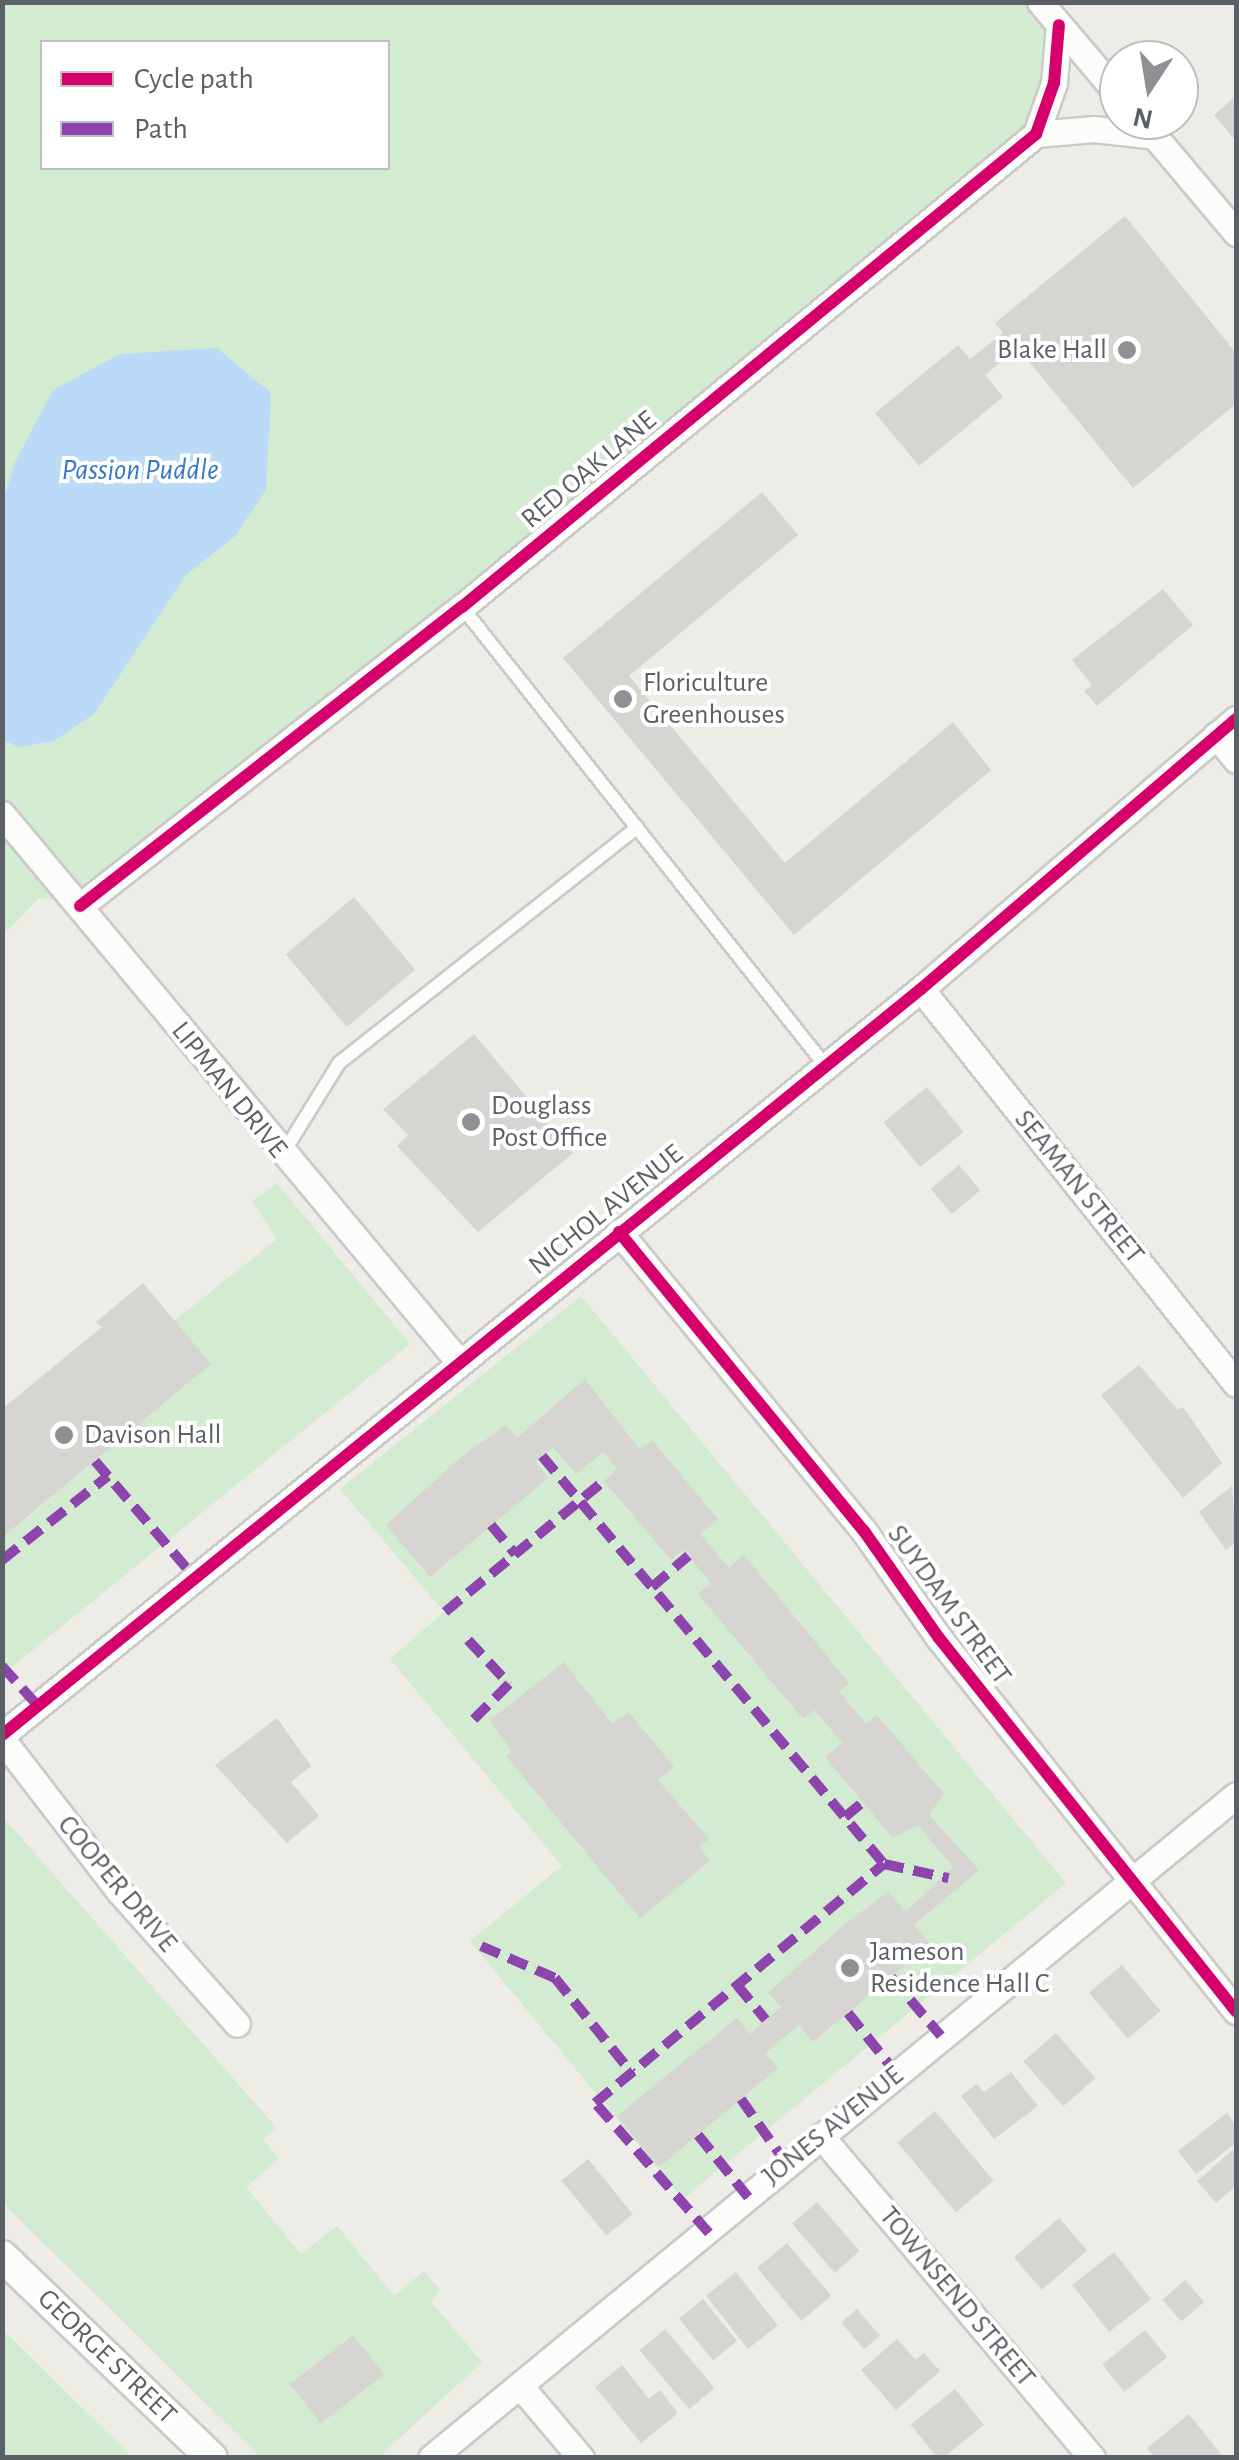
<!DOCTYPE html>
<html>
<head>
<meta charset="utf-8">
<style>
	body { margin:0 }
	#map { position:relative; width:1239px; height:2460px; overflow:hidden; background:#edece6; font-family:"Alegreya Sans",sans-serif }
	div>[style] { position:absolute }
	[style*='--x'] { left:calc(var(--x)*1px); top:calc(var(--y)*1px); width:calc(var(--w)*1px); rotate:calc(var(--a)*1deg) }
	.green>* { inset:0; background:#d3ebd1 }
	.water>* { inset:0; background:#badaf8 }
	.building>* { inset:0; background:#d6d5d1; transform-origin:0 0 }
	.roads { filter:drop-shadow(2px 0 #c9cac9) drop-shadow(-2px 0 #c9cac9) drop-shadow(0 2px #c9cac9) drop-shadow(0 -2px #c9cac9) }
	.service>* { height:12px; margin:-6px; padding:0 6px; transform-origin:6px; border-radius:6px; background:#fcfcfb }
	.minor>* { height:25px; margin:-12.5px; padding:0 12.5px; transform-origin:12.5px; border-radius:12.5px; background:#fcfcfb }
	.tertiary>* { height:30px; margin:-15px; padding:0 15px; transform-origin:15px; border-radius:15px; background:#fcfcfb }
	.quiet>* { height:10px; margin-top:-5px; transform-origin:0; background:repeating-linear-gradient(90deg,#8e44ad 0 20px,transparent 0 30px) }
	.cycleway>* { height:12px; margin:-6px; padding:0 6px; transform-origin:6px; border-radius:6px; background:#d6006c }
	.dots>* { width:28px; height:28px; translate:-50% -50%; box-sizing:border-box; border:5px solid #fff; border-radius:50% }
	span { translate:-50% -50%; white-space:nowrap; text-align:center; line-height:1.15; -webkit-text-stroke:8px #fff; paint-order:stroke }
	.poi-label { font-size:28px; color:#5b5f66 }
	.right { translate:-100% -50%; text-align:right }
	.left { translate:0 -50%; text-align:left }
	.street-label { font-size:28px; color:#5b5f66 }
	.water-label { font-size:30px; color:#3877c6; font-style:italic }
	.frame { position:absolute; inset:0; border:5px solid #5b5f66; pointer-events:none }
	.legend { position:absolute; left:40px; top:40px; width:350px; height:130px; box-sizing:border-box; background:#fff; border:2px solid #bdbfc2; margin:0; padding:12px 18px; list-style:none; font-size:30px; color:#5b5f66 }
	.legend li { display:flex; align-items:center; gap:20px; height:50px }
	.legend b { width:50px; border:2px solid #bdbfc2 }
	.north { position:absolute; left:1099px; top:40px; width:100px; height:100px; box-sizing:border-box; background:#fff; border:2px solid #bdbfc2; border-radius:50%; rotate:192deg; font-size:28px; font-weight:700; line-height:40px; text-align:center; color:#5b5f66 }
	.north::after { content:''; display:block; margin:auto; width:35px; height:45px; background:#8e9093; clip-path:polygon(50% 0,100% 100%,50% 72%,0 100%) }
</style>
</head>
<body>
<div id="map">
	<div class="green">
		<i style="clip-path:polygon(evenodd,1038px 2px,1059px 25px,1036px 134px,72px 902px,39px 898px,3px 935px,3px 3px,1038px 2px,42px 42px,388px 42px,388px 168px,42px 168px,42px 42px)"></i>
		<i style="clip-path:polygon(277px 1183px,410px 1344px,3px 1674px,3px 1538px,210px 1365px,174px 1321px,277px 1239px,252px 1201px)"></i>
		<i style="clip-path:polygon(581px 1296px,1066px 1883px,683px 2199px,470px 1941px,562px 1866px,390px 1659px,444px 1612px,340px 1489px)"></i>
		<i style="clip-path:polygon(2px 1816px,276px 2127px,263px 2139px,279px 2159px,246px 2187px,301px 2254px,337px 2226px,394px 2296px,424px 2271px,440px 2290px,431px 2302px,482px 2362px,379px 2457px,260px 2457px,3px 2203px)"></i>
		<i style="clip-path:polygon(2px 2330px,3px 2330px,132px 2457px,3px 2457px)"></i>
	</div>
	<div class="water">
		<i style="clip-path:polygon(217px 348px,271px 393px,266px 490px,235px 536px,186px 575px,94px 714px,54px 741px,18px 747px,2px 739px,2px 504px,15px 462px,53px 390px,120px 354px)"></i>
	</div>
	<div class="building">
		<i style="clip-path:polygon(1236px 96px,1236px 141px,1214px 115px)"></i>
		<i style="clip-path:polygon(1125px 216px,1236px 353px,1236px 404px,1133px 488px,1018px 348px,985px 375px,1003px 397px,919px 466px,875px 413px,958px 345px,970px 359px,1003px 333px,995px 323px)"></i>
		<i style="clip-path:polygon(762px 492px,798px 535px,629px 676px,785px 863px,953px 722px,991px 770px,794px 935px,563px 658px)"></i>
		<i style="clip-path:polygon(1163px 589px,1193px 625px,1097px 706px,1084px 691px,1092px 685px,1072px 660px)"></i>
		<i style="left:354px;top:897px;width:95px;height:89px;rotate:50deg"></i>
		<i style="clip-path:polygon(474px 1034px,573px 1153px,478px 1232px,397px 1146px,408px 1135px,383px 1109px)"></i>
		<i style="left:927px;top:1087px;width:58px;height:56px;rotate:51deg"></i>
		<i style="left:959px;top:1165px;width:33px;height:37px;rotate:50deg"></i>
		<i style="clip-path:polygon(143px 1283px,211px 1364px,2px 1538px,2px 1409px,102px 1327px,96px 1322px)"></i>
		<i style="clip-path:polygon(1139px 1365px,1178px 1410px,1183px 1407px,1222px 1463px,1183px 1498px,1101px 1395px)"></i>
		<i style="clip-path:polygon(585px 1379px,640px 1450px,652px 1440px,718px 1519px,700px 1534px,729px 1568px,744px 1555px,849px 1683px,839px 1691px,852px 1707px,866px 1724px,877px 1715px,944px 1794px,929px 1815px,979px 1870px,914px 1925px,930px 1944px,813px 2042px,799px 2025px,765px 2053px,778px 2068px,659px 2167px,617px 2116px,737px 2018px,750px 2034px,781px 2007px,768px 1993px,845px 1924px,888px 1892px,906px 1912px,953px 1867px,918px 1825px,893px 1838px,825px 1757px,842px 1743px,829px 1727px,814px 1710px,803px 1719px,698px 1594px,711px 1583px,683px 1550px,671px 1560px,604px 1481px,617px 1469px,603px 1452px,576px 1474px,553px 1447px,535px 1462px,548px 1478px,430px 1577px,386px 1525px,461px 1457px,506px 1425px,517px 1438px)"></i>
		<i style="clip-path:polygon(1232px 1486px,1236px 1542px,1226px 1550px,1199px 1512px)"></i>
		<i style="clip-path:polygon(564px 1662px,612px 1724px,629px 1712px,674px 1767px,658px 1780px,709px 1839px,699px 1847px,710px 1861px,640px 1918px,506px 1756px,512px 1752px,490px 1720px)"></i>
		<i style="clip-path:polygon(277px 1718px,311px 1766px,291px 1782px,319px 1816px,287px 1843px,215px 1765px)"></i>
		<i style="left:1122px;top:1965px;width:60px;height:43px;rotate:50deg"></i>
		<i style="left:1056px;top:2033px;width:60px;height:43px;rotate:49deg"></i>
		<i style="clip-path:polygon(1011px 2072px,1038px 2106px,994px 2139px,961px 2096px,977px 2084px,984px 2092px)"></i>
		<i style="left:935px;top:2111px;width:91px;height:49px;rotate:50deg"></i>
		<i style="clip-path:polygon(1227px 2113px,1236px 2126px,1236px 2143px,1196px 2174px,1178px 2151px)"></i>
		<i style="clip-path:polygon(1236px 2147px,1236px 2186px,1216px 2203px,1197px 2181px)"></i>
		<i style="left:588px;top:2159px;width:71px;height:34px;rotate:51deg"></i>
		<i style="left:817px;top:2202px;width:65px;height:33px;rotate:49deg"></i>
		<i style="left:1059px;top:2218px;width:43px;height:60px;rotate:49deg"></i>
		<i style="left:787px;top:2243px;width:69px;height:39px;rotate:50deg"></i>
		<i style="left:1114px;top:2252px;width:60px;height:53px;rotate:52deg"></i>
		<i style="left:736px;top:2272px;width:68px;height:38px;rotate:52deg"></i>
		<i style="left:1185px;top:2280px;width:29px;height:30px;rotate:49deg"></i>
		<i style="left:703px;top:2299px;width:54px;height:31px;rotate:51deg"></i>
		<i style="left:857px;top:2309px;width:35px;height:21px;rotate:49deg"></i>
		<i style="left:665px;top:2329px;width:77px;height:33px;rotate:50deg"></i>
		<i style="left:1145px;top:2330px;width:35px;height:55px;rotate:51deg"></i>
		<i style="left:353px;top:2335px;width:50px;height:80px;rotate:52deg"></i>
		<i style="clip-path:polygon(897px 2339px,916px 2360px,924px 2353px,940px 2371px,896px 2410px,861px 2370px)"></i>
		<i style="clip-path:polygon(622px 2365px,649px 2399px,660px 2390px,678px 2413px,641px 2443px,595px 2387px)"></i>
		<i style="left:955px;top:2389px;width:46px;height:57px;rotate:51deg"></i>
		<i style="clip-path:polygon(1189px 2414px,1224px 2458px,1155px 2458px,1147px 2448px)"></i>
	</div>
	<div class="roads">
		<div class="service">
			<i style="--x:462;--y:607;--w:583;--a:51.62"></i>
			<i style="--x:282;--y:1155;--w:108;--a:-58.2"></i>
			<i style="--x:339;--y:1063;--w:380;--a:-38.3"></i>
		</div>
		<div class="minor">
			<i style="--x:1040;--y:2;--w:122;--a:49.7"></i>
			<i style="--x:1141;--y:120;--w:148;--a:49.9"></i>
			<i style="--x:1036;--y:134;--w:58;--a:-4.9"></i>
			<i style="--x:1094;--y:129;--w:61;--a:6.5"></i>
			<i style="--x:1216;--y:735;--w:32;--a:51"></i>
			<i style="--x:2;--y:814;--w:714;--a:50.17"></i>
			<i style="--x:80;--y:906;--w:485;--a:-38.1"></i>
			<i style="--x:462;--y:607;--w:744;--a:-39.49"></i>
			<i style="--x:1036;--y:134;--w:54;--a:-70.6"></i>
			<i style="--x:1054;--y:83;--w:58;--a:-85.1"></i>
			<i style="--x:921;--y:989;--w:505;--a:51.43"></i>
			<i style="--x:619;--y:1232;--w:387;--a:50.7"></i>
			<i style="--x:864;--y:1531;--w:131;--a:55"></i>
			<i style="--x:939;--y:1638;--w:477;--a:51.5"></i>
			<i style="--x:2;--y:1735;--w:1184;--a:-39.07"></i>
			<i style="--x:921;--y:989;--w:415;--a:-40.6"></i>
			<i style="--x:2;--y:1739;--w:193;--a:52.4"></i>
			<i style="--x:120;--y:1892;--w:176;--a:48.4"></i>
			<i style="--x:821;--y:2136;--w:421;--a:49.9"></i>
			<i style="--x:521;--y:2387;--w:93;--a:49.8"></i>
			<i style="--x:431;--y:2458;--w:1043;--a:-39.47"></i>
		</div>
		<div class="tertiary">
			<i style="--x:2;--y:2256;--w:291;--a:43.9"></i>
		</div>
	</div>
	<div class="quiet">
		<i style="--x:542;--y:1456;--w:532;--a:50.03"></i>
		<i style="--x:884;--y:1864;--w:66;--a:12.3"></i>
		<i style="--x:95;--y:1461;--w:154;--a:49.5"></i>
		<i style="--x:491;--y:1525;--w:38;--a:50"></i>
		<i style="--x:2;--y:1560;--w:135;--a:-38.4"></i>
		<i style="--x:652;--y:1587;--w:48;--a:-40.7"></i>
		<i style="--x:445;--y:1612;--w:206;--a:-39.5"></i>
		<i style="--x:468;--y:1640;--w:60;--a:47"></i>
		<i style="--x:509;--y:1684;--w:54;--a:135"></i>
		<i style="--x:2;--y:1666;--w:54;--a:48"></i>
		<i style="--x:845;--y:1817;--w:23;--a:-40"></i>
		<i style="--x:481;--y:1946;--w:81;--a:23.4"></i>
		<i style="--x:555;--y:1978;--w:122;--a:51"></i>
		<i style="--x:891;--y:1977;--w:77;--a:49.7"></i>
		<i style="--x:737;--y:1985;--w:45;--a:50.4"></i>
		<i style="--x:848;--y:2013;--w:78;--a:51.2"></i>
		<i style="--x:741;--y:2099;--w:78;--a:54.9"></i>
		<i style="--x:698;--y:2135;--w:80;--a:51.1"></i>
		<i style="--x:709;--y:2233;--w:173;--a:-131.2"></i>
		<i style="--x:595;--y:2103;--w:375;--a:-39.6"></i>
	</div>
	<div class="cycleway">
		<i style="--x:80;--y:906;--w:485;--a:-38.1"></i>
		<i style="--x:462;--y:607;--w:744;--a:-39.49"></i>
		<i style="--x:1036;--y:134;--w:54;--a:-70.6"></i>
		<i style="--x:1054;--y:83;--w:58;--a:-85.1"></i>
		<i style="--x:619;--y:1232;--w:387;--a:50.7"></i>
		<i style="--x:864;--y:1531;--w:131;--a:55"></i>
		<i style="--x:939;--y:1638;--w:477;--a:51.5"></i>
		<i style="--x:2;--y:1735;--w:1184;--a:-39.07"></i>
		<i style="--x:921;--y:989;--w:415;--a:-40.6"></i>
	</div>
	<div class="dots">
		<i style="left:1127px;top:350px;background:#8e9093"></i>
		<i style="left:623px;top:699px;background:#8e9093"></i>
		<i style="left:471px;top:1122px;background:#8e9093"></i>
		<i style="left:64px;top:1435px;background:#8e9093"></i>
		<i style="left:850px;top:1968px;background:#8e9093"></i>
	</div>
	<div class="poi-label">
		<span class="right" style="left:1107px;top:350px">Blake Hall</span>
		<span class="left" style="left:643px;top:699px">Floriculture<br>Greenhouses</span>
		<span class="left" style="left:491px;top:1122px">Douglass<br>Post Office</span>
		<span class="left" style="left:84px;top:1435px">Davison Hall</span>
		<span class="left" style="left:870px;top:1968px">Jameson<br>Residence Hall C</span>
	</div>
	<div class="street-label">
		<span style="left:589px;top:470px;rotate:-40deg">RED OAK LANE</span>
		<span style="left:229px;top:1090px;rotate:51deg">LIPMAN DRIVE</span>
		<span style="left:1079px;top:1187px;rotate:51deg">SEAMAN STREET</span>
		<span style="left:606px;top:1210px;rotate:-39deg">NICHOL AVENUE</span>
		<span style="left:949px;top:1605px;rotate:54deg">SUYDAM STREET</span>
		<span style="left:117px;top:1884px;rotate:50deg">COOPER DRIVE</span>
		<span style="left:833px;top:2126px;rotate:-39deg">JONES AVENUE</span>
		<span style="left:957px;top:2297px;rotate:50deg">TOWNSEND STREET</span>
		<span style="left:107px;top:2357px;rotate:44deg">GEORGE STREET</span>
	</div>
	<div class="water-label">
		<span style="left:140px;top:470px">Passion Puddle</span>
	</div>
	<div class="frame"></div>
	<ul class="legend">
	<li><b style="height:12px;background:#d6006c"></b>Cycle path</li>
	<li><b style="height:12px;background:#8e44ad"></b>Path</li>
	</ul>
	<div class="north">N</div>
</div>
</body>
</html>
